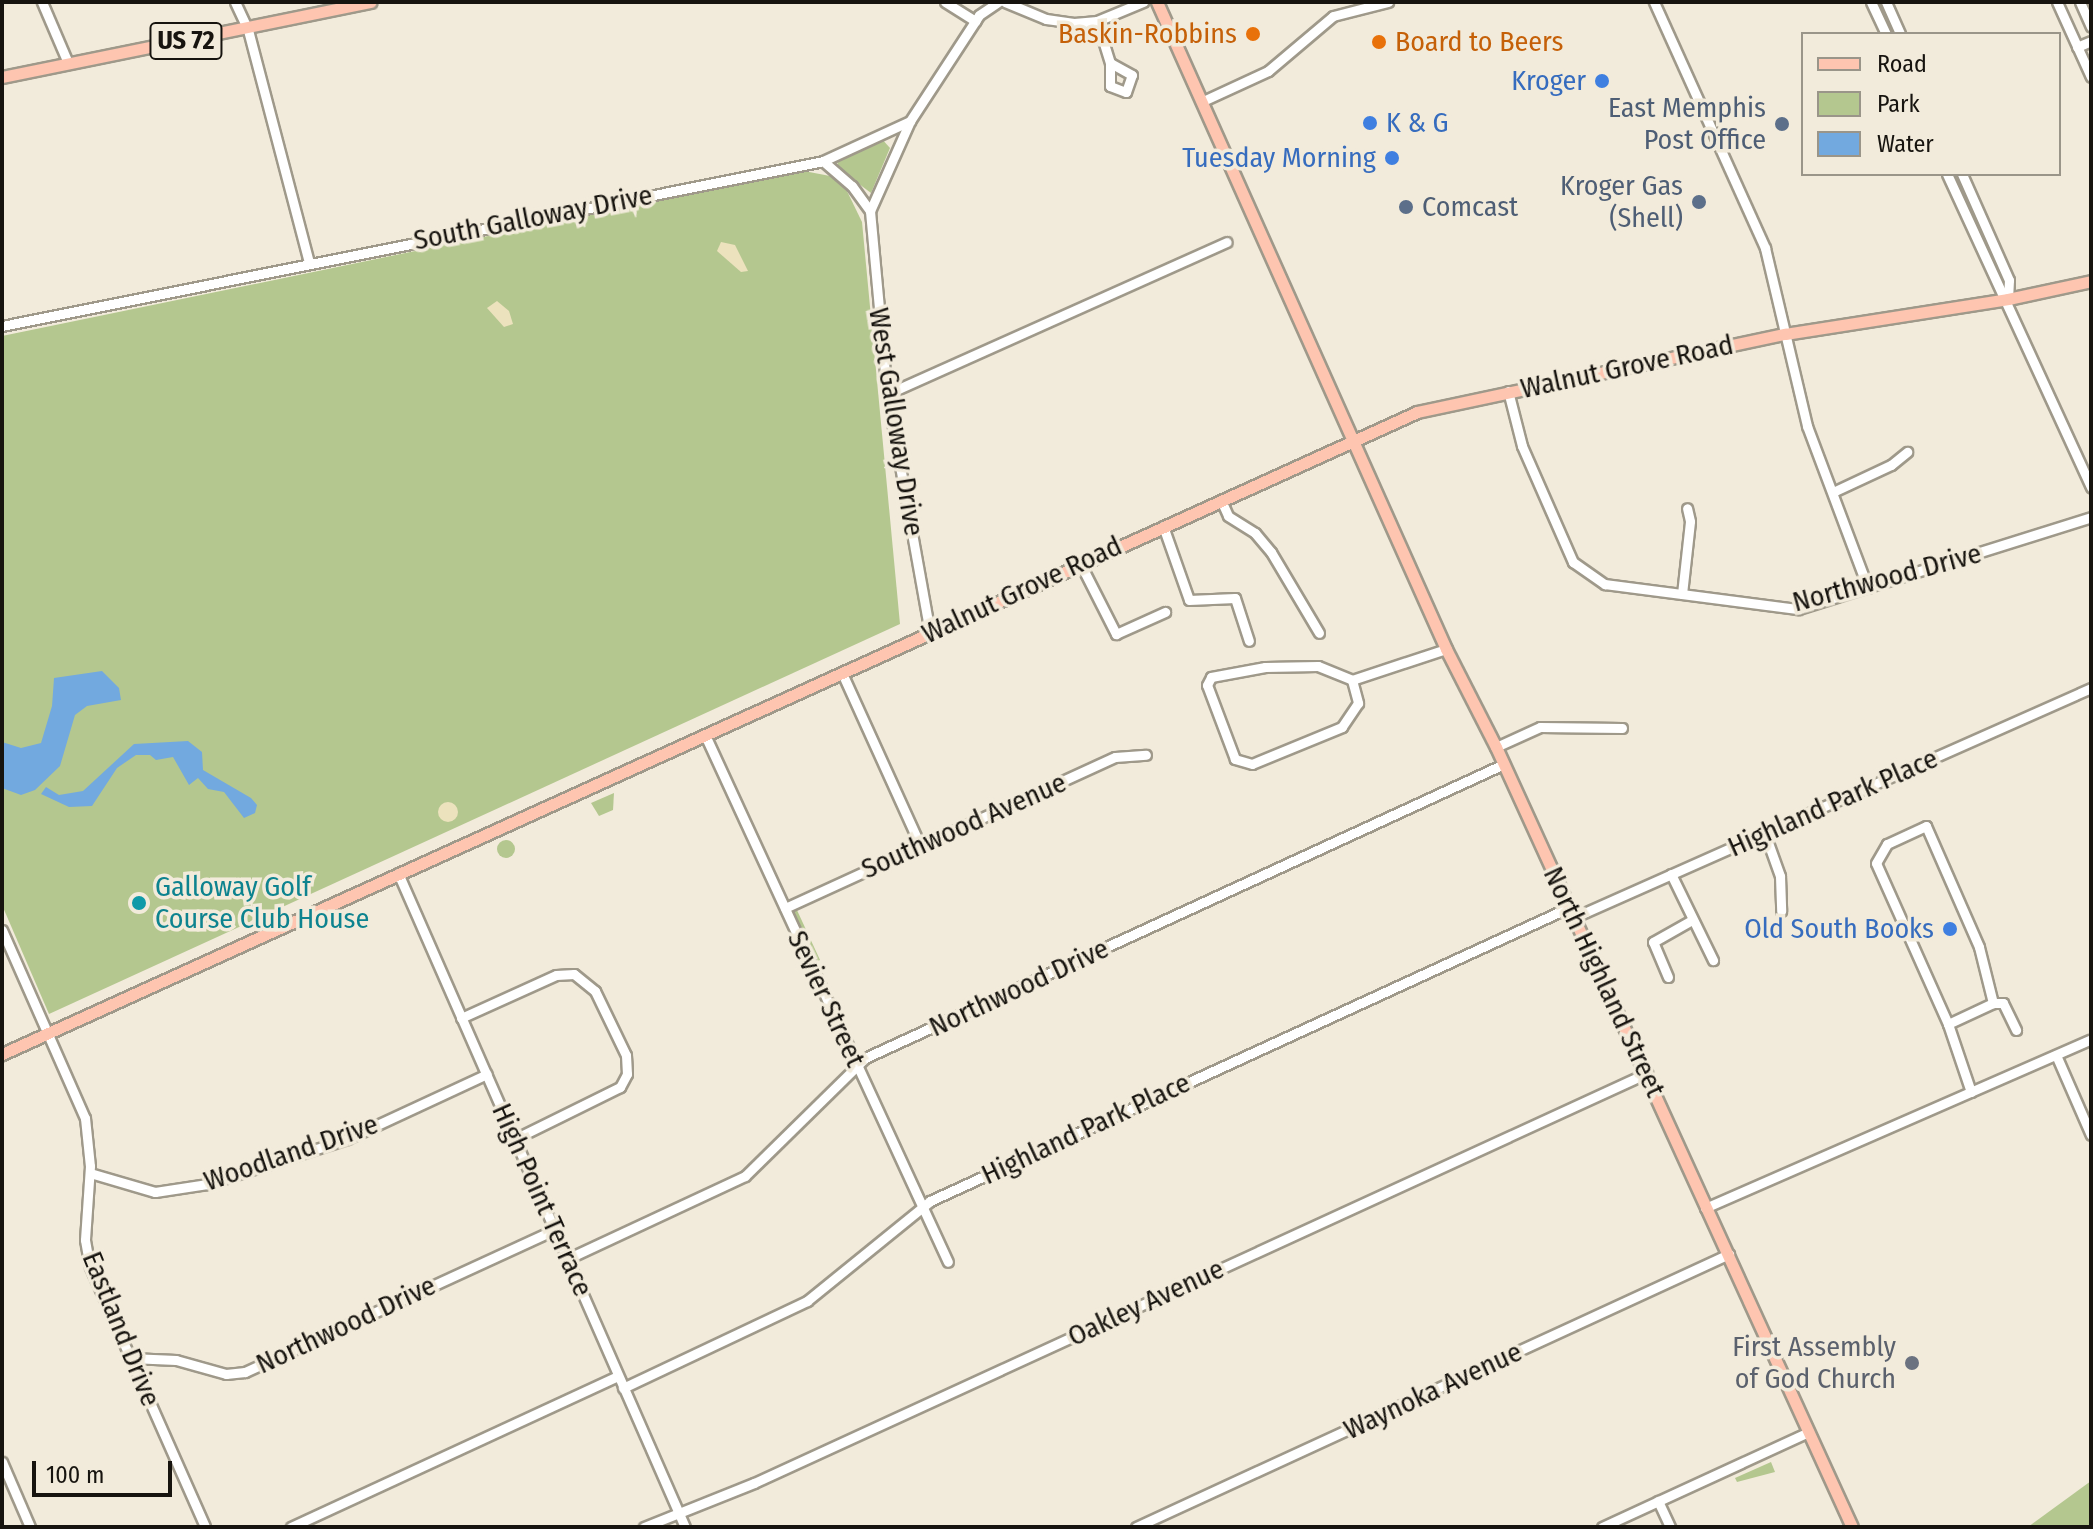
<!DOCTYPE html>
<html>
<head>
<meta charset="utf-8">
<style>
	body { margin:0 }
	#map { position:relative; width:2093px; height:1529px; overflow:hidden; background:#f2ebdb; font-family:"Fira Sans Condensed",sans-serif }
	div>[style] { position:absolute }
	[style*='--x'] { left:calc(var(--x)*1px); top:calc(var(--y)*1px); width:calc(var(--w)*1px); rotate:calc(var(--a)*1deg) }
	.green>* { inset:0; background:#b4c78f }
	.round { border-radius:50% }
	.sand>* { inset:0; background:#ece2bd }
	.water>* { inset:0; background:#72a9df }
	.roads { filter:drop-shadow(2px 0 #9f998a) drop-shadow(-2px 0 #9f998a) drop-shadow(0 2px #9f998a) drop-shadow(0 -2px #9f998a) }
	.minor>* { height:9px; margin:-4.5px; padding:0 4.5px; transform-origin:4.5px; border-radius:4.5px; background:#fff }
	.major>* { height:11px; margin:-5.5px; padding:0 5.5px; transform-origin:5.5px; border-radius:5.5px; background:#fec5b0 }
	.dots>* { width:22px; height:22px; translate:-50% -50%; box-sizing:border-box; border:4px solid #f2ebdb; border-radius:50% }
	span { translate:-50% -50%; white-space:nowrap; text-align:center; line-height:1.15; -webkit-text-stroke:7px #f2ebdb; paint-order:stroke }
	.shield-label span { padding:2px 6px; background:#f2ebdb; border:2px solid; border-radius:6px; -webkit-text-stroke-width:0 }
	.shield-label { font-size:26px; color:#17140f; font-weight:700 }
	.food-label { font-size:28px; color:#c56008 }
	.right { translate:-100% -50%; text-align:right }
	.left { translate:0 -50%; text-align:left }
	.shop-label { font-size:28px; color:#366cbe }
	.service-label { font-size:28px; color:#4e5e75 }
	.street-label { font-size:28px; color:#17140f }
	.culture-label { font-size:28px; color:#0d838f }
	.worship-label { font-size:28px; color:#5b616d }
	.frame { position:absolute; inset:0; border:4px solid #17140f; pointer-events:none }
	.legend { position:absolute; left:1801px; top:32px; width:260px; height:144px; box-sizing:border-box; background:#f2ebdb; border:2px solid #9a9589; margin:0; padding:10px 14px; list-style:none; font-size:24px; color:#17140f }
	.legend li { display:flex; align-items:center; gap:16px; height:40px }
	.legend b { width:40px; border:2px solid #9a9589 }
	.scale { position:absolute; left:32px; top:1461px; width:140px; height:36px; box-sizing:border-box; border:4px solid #17140f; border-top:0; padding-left:10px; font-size:24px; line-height:28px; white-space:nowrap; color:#17140f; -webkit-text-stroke:6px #f2ebdb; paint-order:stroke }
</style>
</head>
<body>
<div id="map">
	<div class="green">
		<i style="clip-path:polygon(881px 138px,890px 148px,871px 193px,839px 169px,837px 161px)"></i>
		<i style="clip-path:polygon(804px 171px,830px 176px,846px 189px,862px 222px,900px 624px,49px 1014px,2px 905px,2px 336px)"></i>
		<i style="clip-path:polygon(614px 793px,613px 810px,599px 816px,591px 803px)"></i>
		<i class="round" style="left:497px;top:840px;width:18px;height:18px"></i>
		<i style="clip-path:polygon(796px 908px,820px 960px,816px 962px,793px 910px)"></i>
		<i style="clip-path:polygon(1771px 1462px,1775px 1472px,1737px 1482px,1735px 1478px)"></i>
		<i style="clip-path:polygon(2091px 1481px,2091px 1527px,2028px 1527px)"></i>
	</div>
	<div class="sand">
		<i style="clip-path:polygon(721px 242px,735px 245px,748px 271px,741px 272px,717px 251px)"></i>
		<i style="clip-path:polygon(497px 301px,509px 311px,513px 324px,504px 327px,487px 308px)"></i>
		<i class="round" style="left:438px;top:802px;width:20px;height:20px"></i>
	</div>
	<div class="water">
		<i style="clip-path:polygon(102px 671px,119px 688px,121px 700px,87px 706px,75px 715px,60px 766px,35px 790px,21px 795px,2px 788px,2px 742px,21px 748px,41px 743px,52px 706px,54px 678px)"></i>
		<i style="clip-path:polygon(188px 741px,202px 752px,203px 770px,251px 798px,257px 805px,255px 813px,244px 818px,224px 792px,208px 789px,198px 778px,189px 785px,173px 757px,156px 760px,150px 755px,136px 755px,117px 768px,92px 806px,69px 807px,41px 794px,46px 787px,59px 795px,83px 791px,134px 744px)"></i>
	</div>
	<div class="roads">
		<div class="minor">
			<i style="--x:42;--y:2;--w:66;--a:66.9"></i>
			<i style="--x:235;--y:2;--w:31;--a:65"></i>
			<i style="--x:248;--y:30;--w:240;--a:75.3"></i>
			<i style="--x:945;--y:2;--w:36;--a:32"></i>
			<i style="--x:1005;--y:2;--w:44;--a:22.5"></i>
			<i style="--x:1046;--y:19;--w:28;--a:8"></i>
			<i style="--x:1074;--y:23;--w:23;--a:-5"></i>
			<i style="--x:1097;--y:21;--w:50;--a:-22.4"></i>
			<i style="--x:1654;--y:2;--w:270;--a:65.7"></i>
			<i style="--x:1765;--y:248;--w:183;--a:76.7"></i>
			<i style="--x:1807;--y:426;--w:173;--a:69.4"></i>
			<i style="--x:1871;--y:2;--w:35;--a:65"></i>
			<i style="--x:1886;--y:2;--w:35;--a:66"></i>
			<i style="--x:2057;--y:2;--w:82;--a:65.6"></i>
			<i style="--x:2080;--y:2;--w:27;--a:66"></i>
			<i style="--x:1097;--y:21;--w:44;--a:72.8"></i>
			<i style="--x:1110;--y:63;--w:23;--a:90"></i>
			<i style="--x:1110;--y:86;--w:17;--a:21"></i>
			<i style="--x:1126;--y:92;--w:18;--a:-71"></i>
			<i style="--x:1132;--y:75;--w:25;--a:-151"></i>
			<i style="--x:2077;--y:47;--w:15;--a:-23"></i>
			<i style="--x:1203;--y:101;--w:72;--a:-24.8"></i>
			<i style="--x:1268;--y:71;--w:85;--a:-40.2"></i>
			<i style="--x:1333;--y:16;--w:57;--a:-14.3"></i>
			<i style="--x:823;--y:161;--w:38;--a:41"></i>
			<i style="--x:852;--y:186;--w:31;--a:54"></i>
			<i style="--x:870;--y:211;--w:184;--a:84.7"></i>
			<i style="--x:887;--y:394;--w:242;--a:79.8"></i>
			<i style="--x:1947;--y:174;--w:345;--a:65.3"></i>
			<i style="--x:1962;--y:174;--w:116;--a:66.1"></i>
			<i style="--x:2009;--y:280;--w:19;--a:93"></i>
			<i style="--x:870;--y:211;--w:98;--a:-66"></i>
			<i style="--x:2;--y:326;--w:837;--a:-11.36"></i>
			<i style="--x:823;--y:161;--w:96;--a:-24.7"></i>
			<i style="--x:910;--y:121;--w:126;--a:-56.9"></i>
			<i style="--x:979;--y:15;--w:23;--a:-34"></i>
			<i style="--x:1508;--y:391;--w:57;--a:75.7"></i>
			<i style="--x:1522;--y:446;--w:127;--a:66.3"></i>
			<i style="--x:1573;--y:562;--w:39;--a:35"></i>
			<i style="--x:1605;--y:584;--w:195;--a:7.4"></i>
			<i style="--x:1798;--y:609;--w:307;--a:-17.4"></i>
			<i style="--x:887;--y:394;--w:372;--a:-24.1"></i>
			<i style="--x:1833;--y:492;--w:64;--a:-25"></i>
			<i style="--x:1891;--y:465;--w:21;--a:-39"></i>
			<i style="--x:1221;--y:500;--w:17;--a:66"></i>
			<i style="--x:1228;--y:516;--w:32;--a:32"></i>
			<i style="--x:1255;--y:533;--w:25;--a:50"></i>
			<i style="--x:1271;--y:552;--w:94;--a:59.3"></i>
			<i style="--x:1163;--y:526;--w:78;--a:70.6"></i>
			<i style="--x:1189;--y:600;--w:46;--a:-2.5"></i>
			<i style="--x:1235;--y:598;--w:45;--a:72"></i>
			<i style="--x:1080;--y:563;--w:80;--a:63.1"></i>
			<i style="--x:1116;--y:634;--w:54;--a:-24.2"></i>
			<i style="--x:1682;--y:594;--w:73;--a:-83.7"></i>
			<i style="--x:1690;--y:521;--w:13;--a:-103"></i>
			<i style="--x:1318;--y:666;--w:37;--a:22"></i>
			<i style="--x:1352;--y:680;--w:24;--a:75"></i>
			<i style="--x:1358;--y:703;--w:29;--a:124"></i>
			<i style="--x:1342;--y:727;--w:97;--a:157.7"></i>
			<i style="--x:1252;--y:764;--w:18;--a:-164"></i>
			<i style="--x:1235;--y:759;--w:79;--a:-110.7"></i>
			<i style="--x:1207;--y:685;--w:9;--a:-63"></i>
			<i style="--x:1211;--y:677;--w:55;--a:-10.5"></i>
			<i style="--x:1265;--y:667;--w:53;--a:-1.1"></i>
			<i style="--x:842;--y:673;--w:189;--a:65.6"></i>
			<i style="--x:1352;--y:680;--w:99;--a:-18.3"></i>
			<i style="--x:705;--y:735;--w:580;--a:65.25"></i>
			<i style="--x:1496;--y:747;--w:48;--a:-24.4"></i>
			<i style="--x:1540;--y:727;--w:82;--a:0.7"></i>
			<i style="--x:1765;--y:834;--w:45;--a:70.3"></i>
			<i style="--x:1780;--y:876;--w:35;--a:88"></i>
			<i style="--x:398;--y:873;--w:714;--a:66.31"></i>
			<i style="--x:1671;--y:874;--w:96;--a:64"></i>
			<i style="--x:785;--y:908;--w:363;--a:-24.6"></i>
			<i style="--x:1115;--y:757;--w:31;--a:-4"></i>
			<i style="--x:1575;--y:917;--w:565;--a:-23.93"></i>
			<i style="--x:2;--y:930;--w:206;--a:66.2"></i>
			<i style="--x:85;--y:1118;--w:48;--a:84.1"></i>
			<i style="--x:90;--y:1166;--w:74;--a:93.9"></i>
			<i style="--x:85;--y:1240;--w:27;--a:80"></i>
			<i style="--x:90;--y:1267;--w:284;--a:66.1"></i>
			<i style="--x:1668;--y:977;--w:38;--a:-113"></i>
			<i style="--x:1653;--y:942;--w:45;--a:-29.4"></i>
			<i style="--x:461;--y:1018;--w:104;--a:-24.4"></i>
			<i style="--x:556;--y:975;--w:18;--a:-3"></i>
			<i style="--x:574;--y:974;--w:27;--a:39"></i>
			<i style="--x:595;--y:991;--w:71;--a:64.2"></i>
			<i style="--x:626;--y:1055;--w:19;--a:87"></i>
			<i style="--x:627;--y:1074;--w:15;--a:118"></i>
			<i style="--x:620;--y:1087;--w:117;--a:153.7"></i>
			<i style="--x:1948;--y:1024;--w:176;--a:-114.1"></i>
			<i style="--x:1876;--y:863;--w:22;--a:-60"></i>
			<i style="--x:1887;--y:844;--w:43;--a:-24.8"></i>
			<i style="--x:1926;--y:826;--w:132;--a:66.3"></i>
			<i style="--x:1979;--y:947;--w:58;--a:76"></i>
			<i style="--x:1993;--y:1003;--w:10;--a:0"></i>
			<i style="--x:2003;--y:1003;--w:30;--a:64"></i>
			<i style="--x:2056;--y:1055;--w:87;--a:66.4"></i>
			<i style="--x:1971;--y:1092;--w:72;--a:-108.7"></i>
			<i style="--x:1948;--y:1024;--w:50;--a:-25"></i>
			<i style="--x:90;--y:1173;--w:68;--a:16.3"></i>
			<i style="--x:155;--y:1192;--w:53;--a:-8.7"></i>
			<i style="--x:207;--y:1184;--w:147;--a:-17.8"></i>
			<i style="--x:347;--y:1139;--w:154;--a:-24.9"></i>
			<i style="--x:1705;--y:1208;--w:421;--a:-23.6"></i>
			<i style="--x:567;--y:1259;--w:196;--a:-25"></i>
			<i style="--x:745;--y:1176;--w:168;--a:-44.5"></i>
			<i style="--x:865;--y:1058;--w:703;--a:-24.71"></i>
			<i style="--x:130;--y:1358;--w:46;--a:2.5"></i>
			<i style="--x:176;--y:1360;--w:52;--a:15.6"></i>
			<i style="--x:226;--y:1374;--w:19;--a:-6"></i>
			<i style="--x:245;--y:1372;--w:340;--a:-24.7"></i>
			<i style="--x:623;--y:1388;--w:204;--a:-25.3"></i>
			<i style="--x:807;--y:1301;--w:159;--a:-39.1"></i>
			<i style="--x:930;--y:1201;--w:704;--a:-24.67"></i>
			<i style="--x:2;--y:1462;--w:71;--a:66.7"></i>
			<i style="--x:1658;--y:1501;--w:29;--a:65"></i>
			<i style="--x:291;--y:1527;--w:360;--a:-24.8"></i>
			<i style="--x:644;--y:1527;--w:118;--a:-21.8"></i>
			<i style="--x:754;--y:1483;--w:983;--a:-24.66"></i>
			<i style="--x:1136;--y:1527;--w:653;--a:-24.72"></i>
			<i style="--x:1602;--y:1527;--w:228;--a:-24.7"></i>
		</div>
		<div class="major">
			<i style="--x:1157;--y:2;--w:709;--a:65.93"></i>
			<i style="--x:1446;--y:649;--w:110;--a:63"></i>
			<i style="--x:1496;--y:747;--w:857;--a:65.47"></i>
			<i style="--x:2;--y:77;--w:376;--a:-11.5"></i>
			<i style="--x:2;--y:1054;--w:1554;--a:-24.4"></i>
			<i style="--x:1417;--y:412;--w:376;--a:-12"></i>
			<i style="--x:1785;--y:334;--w:226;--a:-8.9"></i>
			<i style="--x:2008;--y:299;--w:85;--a:-12.2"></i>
		</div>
	</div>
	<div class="dots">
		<i style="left:1253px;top:34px;background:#e8710a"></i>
		<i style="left:1379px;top:42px;background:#e8710a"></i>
		<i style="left:1602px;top:81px;background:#3f7fe0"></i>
		<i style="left:1370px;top:123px;background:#3f7fe0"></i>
		<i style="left:1782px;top:124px;background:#5c6f8a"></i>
		<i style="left:1392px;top:158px;background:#3f7fe0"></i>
		<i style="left:1699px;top:202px;background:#5c6f8a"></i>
		<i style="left:1406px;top:207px;background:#5c6f8a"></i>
		<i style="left:139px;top:903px;background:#0f9aa8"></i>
		<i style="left:1950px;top:929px;background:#3f7fe0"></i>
		<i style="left:1912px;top:1363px;background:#6b7280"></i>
	</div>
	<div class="shield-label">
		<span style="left:186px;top:41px">US 72</span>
	</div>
	<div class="food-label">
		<span class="right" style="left:1237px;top:34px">Baskin-Robbins</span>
		<span class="left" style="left:1395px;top:42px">Board to Beers</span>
	</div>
	<div class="shop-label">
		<span class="right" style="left:1586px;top:81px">Kroger</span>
		<span class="left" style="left:1386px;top:123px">K &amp; G</span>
		<span class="right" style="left:1376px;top:158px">Tuesday Morning</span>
		<span class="right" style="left:1934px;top:929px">Old South Books</span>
	</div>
	<div class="service-label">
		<span class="right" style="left:1766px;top:124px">East Memphis<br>Post Office</span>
		<span class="right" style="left:1683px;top:202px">Kroger Gas<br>(Shell)</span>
		<span class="left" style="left:1422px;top:207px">Comcast</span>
	</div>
	<div class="street-label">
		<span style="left:533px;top:218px;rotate:-11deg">South Galloway Drive</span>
		<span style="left:1627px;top:367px;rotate:-12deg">Walnut Grove Road</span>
		<span style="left:896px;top:422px;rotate:81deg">West Galloway Drive</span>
		<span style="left:1887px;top:578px;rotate:-15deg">Northwood Drive</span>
		<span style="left:1022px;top:590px;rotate:-25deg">Walnut Grove Road</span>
		<span style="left:1833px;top:803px;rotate:-24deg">Highland Park Place</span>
		<span style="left:964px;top:826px;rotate:-24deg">Southwood Avenue</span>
		<span style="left:1604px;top:982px;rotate:65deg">North Highland Street</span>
		<span style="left:1019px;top:988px;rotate:-25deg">Northwood Drive</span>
		<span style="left:826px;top:999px;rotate:65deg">Sevier Street</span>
		<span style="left:1086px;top:1129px;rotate:-25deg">Highland Park Place</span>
		<span style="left:291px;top:1153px;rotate:-19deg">Woodland Drive</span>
		<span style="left:542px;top:1200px;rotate:66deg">High Point Terrace</span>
		<span style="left:1146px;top:1303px;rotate:-25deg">Oakley Avenue</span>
		<span style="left:346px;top:1325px;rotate:-25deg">Northwood Drive</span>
		<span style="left:121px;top:1329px;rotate:68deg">Eastland Drive</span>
		<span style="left:1433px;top:1391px;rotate:-25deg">Waynoka Avenue</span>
	</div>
	<div class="culture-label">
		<span class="left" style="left:155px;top:903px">Galloway Golf<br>Course Club House</span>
	</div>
	<div class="worship-label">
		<span class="right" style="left:1896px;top:1363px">First Assembly<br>of God Church</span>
	</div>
	<div class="frame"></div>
	<ul class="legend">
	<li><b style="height:10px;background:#fec5b0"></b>Road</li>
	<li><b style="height:22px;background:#b4c78f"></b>Park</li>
	<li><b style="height:22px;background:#72a9df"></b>Water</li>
	</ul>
	<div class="scale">100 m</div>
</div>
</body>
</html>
